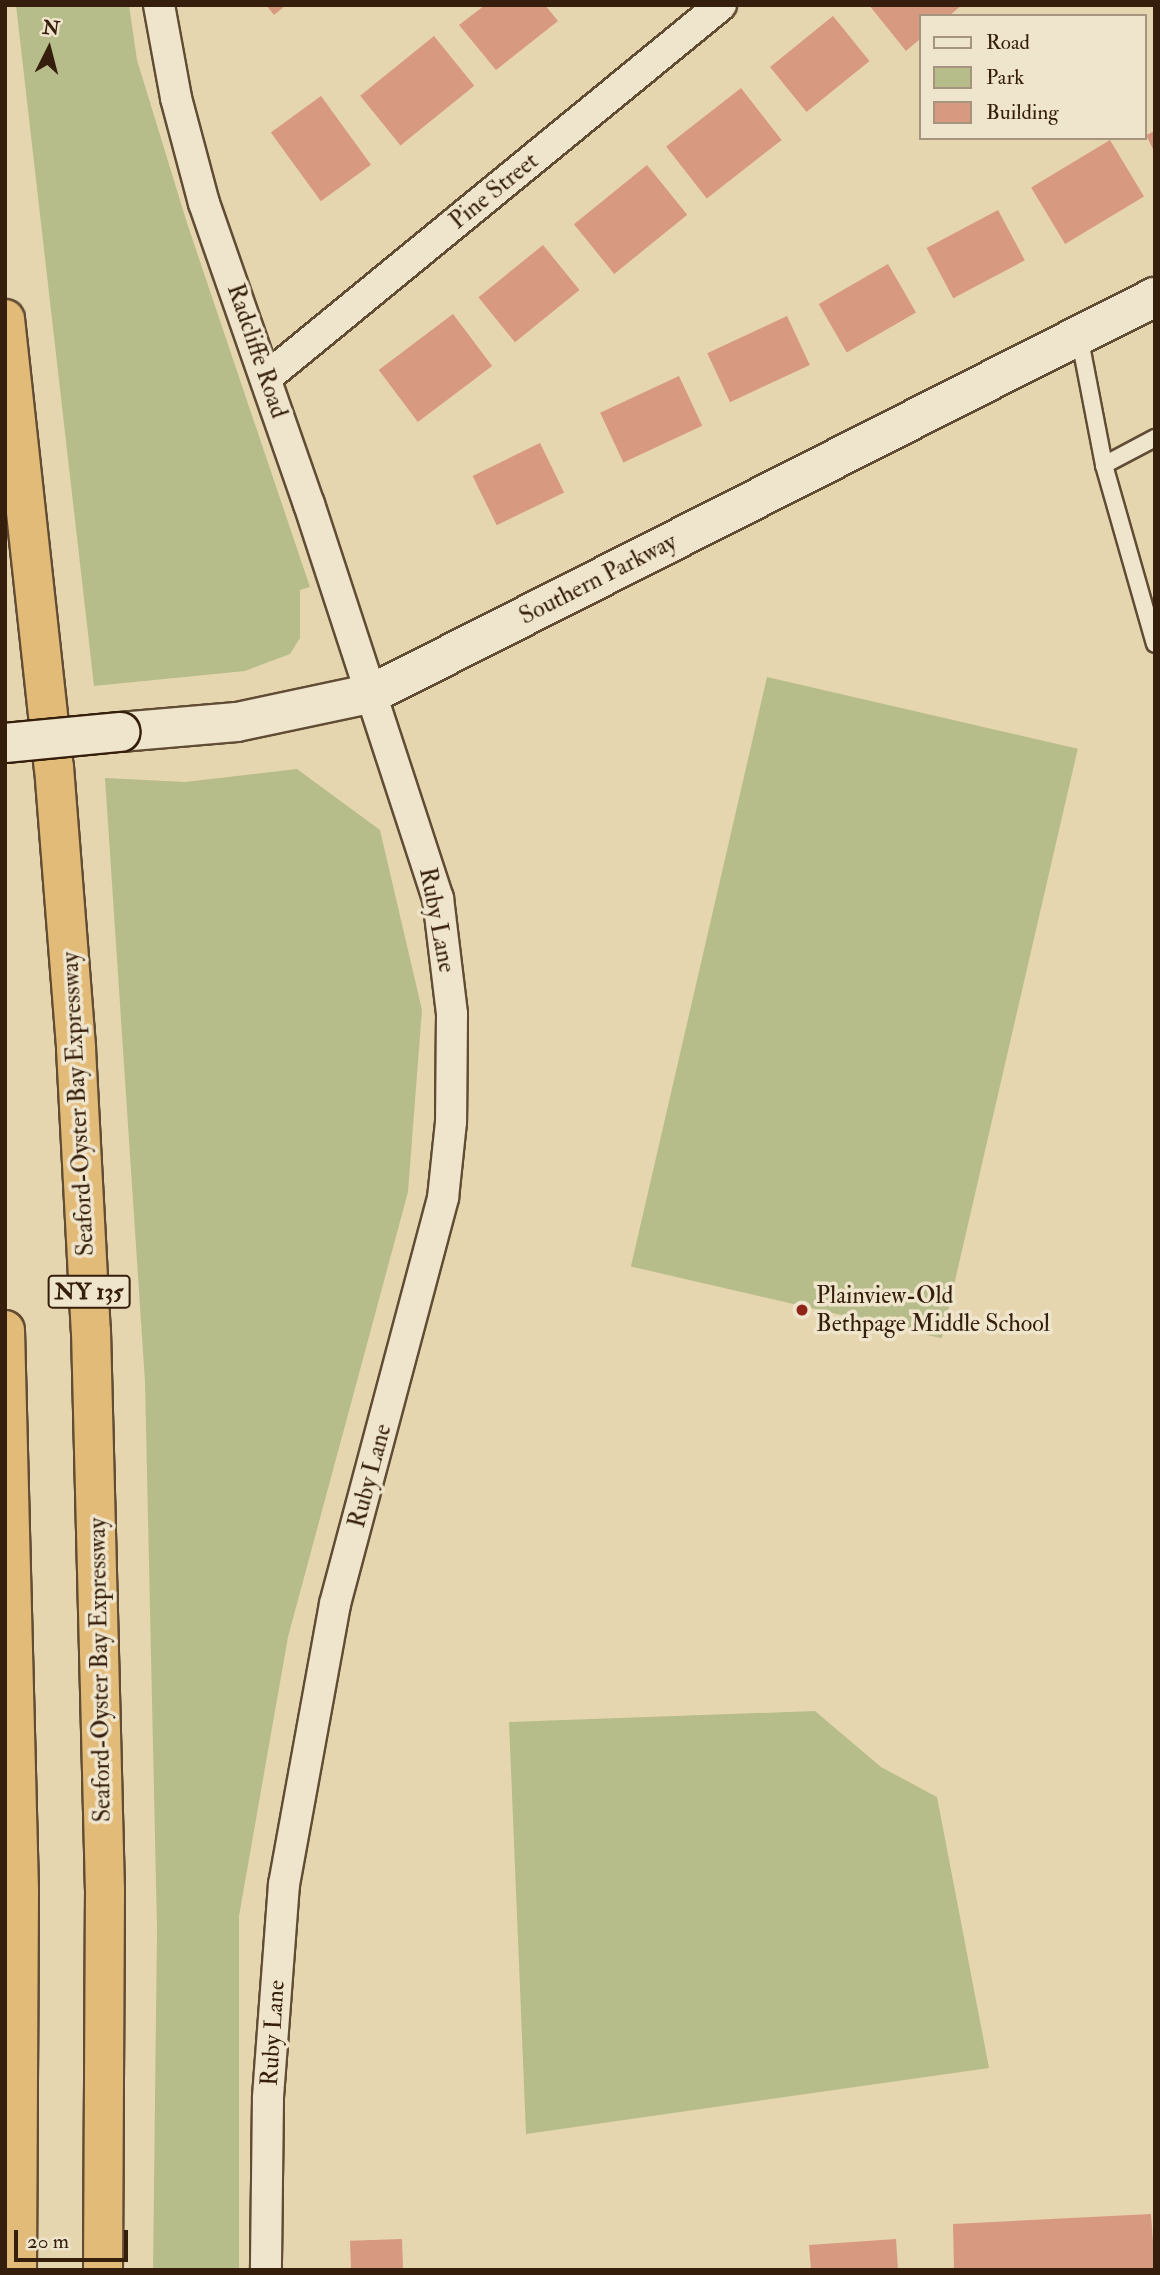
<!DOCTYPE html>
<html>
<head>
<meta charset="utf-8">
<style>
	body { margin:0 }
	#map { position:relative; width:1160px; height:2275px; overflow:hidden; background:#e6d6b0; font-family:"IM FELL Double Pica",serif }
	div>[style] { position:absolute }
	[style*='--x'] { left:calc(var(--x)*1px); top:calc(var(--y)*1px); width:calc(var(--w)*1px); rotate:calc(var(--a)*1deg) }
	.green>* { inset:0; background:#b7bd8a; transform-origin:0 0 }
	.building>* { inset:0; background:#d89981; transform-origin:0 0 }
	.roads { filter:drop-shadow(2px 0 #614c34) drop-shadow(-2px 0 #614c34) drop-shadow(0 2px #614c34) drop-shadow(0 -2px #614c34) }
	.lane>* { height:16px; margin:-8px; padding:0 8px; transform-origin:8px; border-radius:8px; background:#efe4cc }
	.street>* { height:30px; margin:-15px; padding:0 15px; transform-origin:15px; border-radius:15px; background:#efe4cc }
	.secondary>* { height:38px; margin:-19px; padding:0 19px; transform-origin:19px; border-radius:19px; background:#efe4cc }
	.highway>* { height:38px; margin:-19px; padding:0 19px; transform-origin:19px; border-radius:19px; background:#e3bb78 }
	.bridges { filter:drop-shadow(2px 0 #351e0b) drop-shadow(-2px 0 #351e0b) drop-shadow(0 2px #351e0b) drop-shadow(0 -2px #351e0b) }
	.secondary-bridge>* { height:38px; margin:-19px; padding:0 19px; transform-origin:19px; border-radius:19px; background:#efe4cc }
	.dots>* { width:19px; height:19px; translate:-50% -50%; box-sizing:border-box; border:4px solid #efe4cc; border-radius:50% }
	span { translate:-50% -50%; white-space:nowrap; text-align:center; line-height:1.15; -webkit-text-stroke:7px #efe4cc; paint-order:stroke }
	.shield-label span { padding:2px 5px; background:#efe4cc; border:2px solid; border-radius:5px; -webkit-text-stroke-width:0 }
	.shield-label { font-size:23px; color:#351e0b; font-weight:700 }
	.street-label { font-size:24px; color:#351e0b }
	.poi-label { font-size:24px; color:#351e0b }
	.left { translate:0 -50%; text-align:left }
	.frame { position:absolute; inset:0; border:7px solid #351e0b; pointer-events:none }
	.legend { position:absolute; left:919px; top:14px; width:228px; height:126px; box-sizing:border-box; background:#efe4cc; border:2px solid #a5957f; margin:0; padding:9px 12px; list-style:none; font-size:21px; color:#351e0b }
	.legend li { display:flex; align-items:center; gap:14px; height:35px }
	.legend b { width:35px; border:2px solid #a5957f }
	.north { position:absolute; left:14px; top:14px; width:70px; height:70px; -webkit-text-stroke:5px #efe4cc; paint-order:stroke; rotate:6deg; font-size:19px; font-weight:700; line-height:28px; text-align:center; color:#351e0b }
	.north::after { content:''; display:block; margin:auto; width:24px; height:32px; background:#351e0b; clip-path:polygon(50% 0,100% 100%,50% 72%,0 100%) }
	.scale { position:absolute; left:14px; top:2230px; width:114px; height:32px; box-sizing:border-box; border:4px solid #351e0b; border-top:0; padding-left:9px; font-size:21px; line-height:24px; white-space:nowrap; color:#351e0b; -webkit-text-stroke:5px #efe4cc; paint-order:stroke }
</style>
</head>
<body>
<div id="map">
	<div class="green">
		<i style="clip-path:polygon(16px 5px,129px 5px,137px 60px,187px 223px,310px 587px,300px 590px,300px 638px,290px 654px,245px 671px,94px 686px)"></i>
		<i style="left:767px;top:677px;width:319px;height:605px;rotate:13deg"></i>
		<i style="clip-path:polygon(297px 769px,380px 830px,422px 1010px,408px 1192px,288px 1637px,239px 1916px,239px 2270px,153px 2270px,157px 1929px,145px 1382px,105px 778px,185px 782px)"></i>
		<i style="clip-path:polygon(815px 1711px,881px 1767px,937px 1797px,989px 2068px,526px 2134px,509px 1722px)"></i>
	</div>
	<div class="building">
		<i style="clip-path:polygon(266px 5px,286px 5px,274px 15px)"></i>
		<i style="clip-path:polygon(485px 5px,545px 5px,558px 21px,496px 70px,459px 25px)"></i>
		<i style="clip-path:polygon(869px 5px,962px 5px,949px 16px,920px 16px,920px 39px,906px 51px)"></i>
		<i style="left:833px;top:16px;width:58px;height:81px;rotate:51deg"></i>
		<i style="left:434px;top:36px;width:64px;height:95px;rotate:51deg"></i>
		<i style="left:741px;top:88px;width:66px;height:95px;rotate:52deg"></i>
		<i style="left:321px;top:96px;width:85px;height:62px;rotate:54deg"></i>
		<i style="clip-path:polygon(1155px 131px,1155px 153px,1146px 135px)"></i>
		<i style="left:1110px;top:140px;width:66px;height:92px;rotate:59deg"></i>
		<i style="left:647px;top:165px;width:64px;height:94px;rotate:51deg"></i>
		<i style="left:998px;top:210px;width:57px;height:81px;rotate:62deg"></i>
		<i style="left:543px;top:245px;width:58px;height:83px;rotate:51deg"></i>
		<i style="left:888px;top:264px;width:56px;height:80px;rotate:60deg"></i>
		<i style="left:453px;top:314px;width:65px;height:93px;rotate:53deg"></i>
		<i style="left:787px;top:316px;width:54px;height:88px;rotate:65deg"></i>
		<i style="left:679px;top:376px;width:55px;height:87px;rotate:65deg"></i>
		<i style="left:540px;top:443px;width:55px;height:75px;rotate:64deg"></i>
		<i style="clip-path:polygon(1151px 2214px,1155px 2270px,954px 2270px,953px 2224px)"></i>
		<i style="left:402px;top:2239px;width:31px;height:52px;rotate:88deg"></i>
		<i style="clip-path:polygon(896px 2239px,898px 2270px,811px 2270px,809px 2245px)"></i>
	</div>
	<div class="roads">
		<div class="lane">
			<i style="--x:1079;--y:335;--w:132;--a:79.1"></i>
			<i style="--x:1104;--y:465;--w:186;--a:74.1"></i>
			<i style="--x:1104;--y:465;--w:58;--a:-27.9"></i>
		</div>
		<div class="street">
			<i style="--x:159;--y:5;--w:95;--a:79.6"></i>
			<i style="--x:176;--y:98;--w:109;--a:75.1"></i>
			<i style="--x:204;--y:203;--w:319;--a:70.8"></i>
			<i style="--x:309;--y:504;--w:415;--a:71.9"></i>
			<i style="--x:438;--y:898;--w:117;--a:83.1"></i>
			<i style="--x:452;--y:1014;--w:108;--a:90.5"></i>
			<i style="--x:451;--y:1122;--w:76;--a:96"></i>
			<i style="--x:443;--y:1198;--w:420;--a:104.9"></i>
			<i style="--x:335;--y:1604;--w:285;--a:100.3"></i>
			<i style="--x:284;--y:1884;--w:215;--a:94.3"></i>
			<i style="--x:268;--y:2098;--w:172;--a:90.7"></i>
			<i style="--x:267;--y:377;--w:587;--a:-39.33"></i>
		</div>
		<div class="secondary">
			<i style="--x:120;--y:732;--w:117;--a:-4.9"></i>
			<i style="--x:237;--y:722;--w:139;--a:-12"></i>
			<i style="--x:373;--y:693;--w:877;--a:-26.86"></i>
		</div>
		<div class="highway">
			<i style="--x:5;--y:319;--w:451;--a:83.8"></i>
			<i style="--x:54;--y:767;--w:283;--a:85.5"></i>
			<i style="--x:76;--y:1049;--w:282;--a:87"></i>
			<i style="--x:91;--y:1331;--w:559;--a:88.57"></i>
			<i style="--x:105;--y:1890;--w:380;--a:90.3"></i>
			<i style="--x:5;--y:1330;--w:560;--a:88.57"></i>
			<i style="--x:19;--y:1890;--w:380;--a:90.3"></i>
		</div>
	</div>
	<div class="bridges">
		<div class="secondary-bridge">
			<i style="--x:5;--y:743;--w:116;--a:-5.5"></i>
		</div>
	</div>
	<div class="dots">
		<i style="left:802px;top:1310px;background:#8f2418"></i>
	</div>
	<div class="shield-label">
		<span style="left:89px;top:1292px">NY 135</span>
	</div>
	<div class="street-label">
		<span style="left:494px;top:191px;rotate:-39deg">Pine Street</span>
		<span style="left:257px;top:351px;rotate:71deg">Radcliffe Road</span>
		<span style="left:598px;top:579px;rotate:-27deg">Southern Parkway</span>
		<span style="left:437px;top:920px;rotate:79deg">Ruby Lane</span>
		<span style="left:78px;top:1104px;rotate:-93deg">Seaford-Oyster Bay Expressway</span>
		<span style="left:370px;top:1476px;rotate:-75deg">Ruby Lane</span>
		<span style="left:100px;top:1670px;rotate:-91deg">Seaford-Oyster Bay Expressway</span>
		<span style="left:273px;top:2033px;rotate:-86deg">Ruby Lane</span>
	</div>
	<div class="poi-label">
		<span class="left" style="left:816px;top:1310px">Plainview-Old<br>Bethpage Middle School</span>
	</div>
	<div class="frame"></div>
	<ul class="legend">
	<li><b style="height:9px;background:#efe4cc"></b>Road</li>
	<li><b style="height:19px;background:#b7bd8a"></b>Park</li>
	<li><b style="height:19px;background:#d89981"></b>Building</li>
	</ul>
	<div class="north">N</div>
	<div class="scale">20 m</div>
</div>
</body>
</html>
